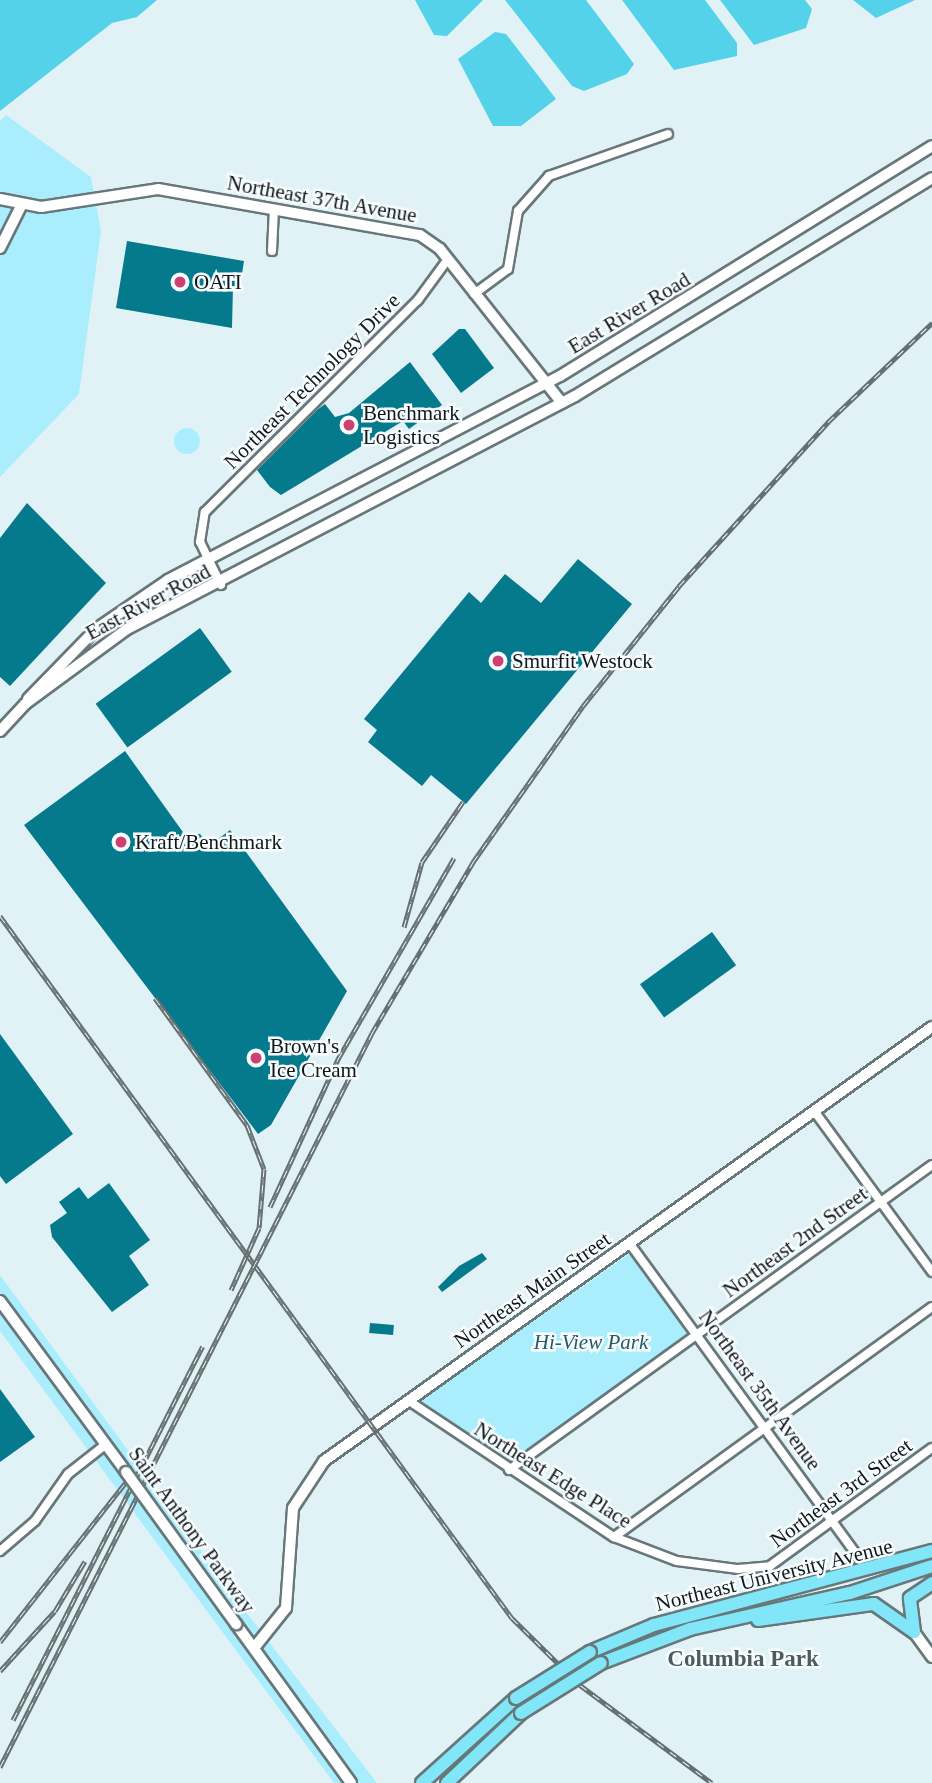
<!DOCTYPE html>
<html>
<head>
<meta charset="utf-8">
<style>
	body { margin:0 }
	#map { position:relative; width:932px; height:1783px; overflow:hidden; background:#e1f2f6; font-family:"Times New Roman",serif }
	div>[style] { position:absolute }
	[style*='--x'] { left:calc(var(--x)*1px); top:calc(var(--y)*1px); width:calc(var(--w)*1px); rotate:calc(var(--a)*1deg) }
	.green>* { inset:0; background:#aaeefd }
	.round { border-radius:50% }
	.water>* { inset:0; background:#53d2ea }
	.building>* { inset:0; background:#057a8c; transform-origin:0 0 }
	.roads { filter:drop-shadow(2px 0 #68777a) drop-shadow(-2px 0 #68777a) drop-shadow(0 2px #68777a) drop-shadow(0 -2px #68777a) }
	.minor>* { height:8px; margin:-4px; padding:0 4px; transform-origin:4px; border-radius:4px; background:#fff }
	.tertiary>* { height:10px; margin:-5px; padding:0 5px; transform-origin:5px; border-radius:5px; background:#fff }
	.primary>* { height:12px; margin:-6px; padding:0 6px; transform-origin:6px; border-radius:6px; background:#81e6f7 }
	.rail>* { height:5px; margin-top:-2.5px; transform-origin:0; background:repeating-linear-gradient(90deg,#f7fdff 0 8px,#657072 0 16px); box-sizing:border-box; border-block:2px solid #657072 }
	.bridges { filter:drop-shadow(2px 0 #68777a) drop-shadow(-2px 0 #68777a) drop-shadow(0 2px #68777a) drop-shadow(0 -2px #68777a) }
	.tertiary-bridge>* { height:10px; margin:-5px; padding:0 5px; transform-origin:5px; border-radius:5px; background:#fff }
	.primary-bridge>* { height:12px; margin:-6px; padding:0 6px; transform-origin:6px; border-radius:6px; background:#81e6f7 }
	.dots>* { width:19px; height:19px; translate:-50% -50%; box-sizing:border-box; border:4px solid #f7fdff; border-radius:50% }
	span { translate:-50% -50%; white-space:nowrap; text-align:center; line-height:1.15; -webkit-text-stroke:5px #f7fdff; paint-order:stroke }
	.street-label { font-size:21px; color:#111718 }
	.poi-label { font-size:21px; color:#111718 }
	.left { translate:0 -50%; text-align:left }
	.park-label { font-size:21px; color:#265b65; font-style:italic }
	.neighbourhood-label { font-size:23px; color:#4d5b5e; font-weight:700 }
</style>
</head>
<body>
<div id="map">
	<div class="green">
		<i style="clip-path:polygon(6px 115px,91px 177px,101px 231px,79px 394px,0 477px,0 121px)"></i>
		<i class="round" style="left:174px;top:428px;width:26px;height:26px"></i>
		<i style="clip-path:polygon(629px 1254px,689px 1335px,508px 1463px,419px 1402px)"></i>
		<i style="clip-path:polygon(0 1275px,243px 1608px,377px 1783px,334px 1783px,0 1331px)"></i>
	</div>
	<div class="water">
		<i style="clip-path:polygon(0 0,157px 0,137px 17px,112px 23px,0 111px)"></i>
		<i style="clip-path:polygon(415px 0,483px 0,447px 36px,434px 35px)"></i>
		<i style="clip-path:polygon(505px 0,586px 0,634px 64px,627px 74px,584px 91px,572px 86px)"></i>
		<i style="clip-path:polygon(622px 0,705px 0,737px 43px,737px 56px,674px 70px)"></i>
		<i style="clip-path:polygon(720px 0,805px 0,812px 9px,806px 28px,754px 45px)"></i>
		<i style="clip-path:polygon(853px 0,915px 0,876px 18px)"></i>
		<i style="clip-path:polygon(495px 32px,506px 34px,556px 99px,521px 126px,493px 126px,458px 59px)"></i>
	</div>
	<div class="building">
		<i style="clip-path:polygon(127px 241px,244px 261px,240px 287px,233px 286px,232px 328px,116px 308px)"></i>
		<i style="clip-path:polygon(459px 329px,465px 329px,494px 368px,461px 393px,432px 354px)"></i>
		<i style="clip-path:polygon(410px 362px,442px 405px,409px 429px,403px 421px,281px 495px,270px 487px,257px 470px,317px 410px,325px 404px,335px 417px,349px 413px)"></i>
		<i style="clip-path:polygon(27px 503px,106px 583px,10px 686px,0 677px,0 538px)"></i>
		<i style="clip-path:polygon(578px 559px,632px 604px,466px 804px,431px 775px,422px 786px,368px 742px,377px 730px,364px 719px,469px 592px,481px 603px,505px 574px,541px 603px)"></i>
		<i style="left:200px;top:628px;width:54px;height:129px;rotate:54deg"></i>
		<i style="clip-path:polygon(125px 751px,185px 835px,200px 834px,209px 846px,230px 830px,347px 991px,271px 1125px,258px 1134px,24px 825px)"></i>
		<i style="left:712px;top:932px;width:41px;height:89px;rotate:54deg"></i>
		<i style="clip-path:polygon(0 1034px,73px 1134px,6px 1184px,0 1176px)"></i>
		<i style="clip-path:polygon(109px 1183px,150px 1240px,129px 1256px,149px 1285px,112px 1312px,52px 1237px,50px 1225px,67px 1213px,59px 1202px,79px 1187px,88px 1199px)"></i>
		<i style="clip-path:polygon(482px 1253px,487px 1259px,442px 1292px,438px 1287px,459px 1266px)"></i>
		<i style="left:370px;top:1323px;width:24px;height:10px;rotate:5deg"></i>
		<i style="clip-path:polygon(0 1389px,35px 1437px,0 1462px)"></i>
	</div>
	<div class="roads">
		<div class="minor">
			<i style="--x:272;--y:251;--w:42;--a:-87.3"></i>
			<i style="--x:474;--y:294;--w:42;--a:-36.3"></i>
			<i style="--x:508;--y:269;--w:59;--a:-80.2"></i>
			<i style="--x:518;--y:211;--w:47;--a:-48.5"></i>
			<i style="--x:549;--y:176;--w:126;--a:-19.4"></i>
			<i style="--x:221;--y:585;--w:48;--a:-116"></i>
			<i style="--x:200;--y:542;--w:30;--a:-81"></i>
			<i style="--x:205;--y:512;--w:301;--a:-44.9"></i>
			<i style="--x:418;--y:300;--w:51;--a:-53.8"></i>
			<i style="--x:815;--y:1112;--w:198;--a:53.8"></i>
			<i style="--x:630;--y:1244;--w:390;--a:53.9"></i>
			<i style="--x:409;--y:1401;--w:246;--a:33.6"></i>
			<i style="--x:614;--y:1537;--w:67;--a:20.9"></i>
			<i style="--x:677;--y:1561;--w:62;--a:7.5"></i>
			<i style="--x:738;--y:1569;--w:32;--a:-5"></i>
			<i style="--x:770;--y:1566;--w:200;--a:-36.1"></i>
			<i style="--x:509;--y:1470;--w:521;--a:-35.79"></i>
			<i style="--x:614;--y:1537;--w:392;--a:-35.9"></i>
			<i style="--x:0;--y:1551;--w:46;--a:-40.6"></i>
			<i style="--x:35;--y:1521;--w:57;--a:-54.9"></i>
			<i style="--x:68;--y:1474;--w:47;--a:-38.1"></i>
		</div>
		<div class="tertiary">
			<i style="--x:0;--y:199;--w:42;--a:11"></i>
			<i style="--x:41;--y:207;--w:118;--a:-8.7"></i>
			<i style="--x:158;--y:189;--w:266;--a:10"></i>
			<i style="--x:420;--y:235;--w:24;--a:35"></i>
			<i style="--x:440;--y:249;--w:196;--a:51.6"></i>
			<i style="--x:0;--y:248;--w:47;--a:-63.4"></i>
			<i style="--x:28;--y:699;--w:96;--a:-45.8"></i>
			<i style="--x:95;--y:630;--w:88;--a:-34.4"></i>
			<i style="--x:168;--y:580;--w:442;--a:-27.5"></i>
			<i style="--x:560;--y:376;--w:437;--a:-31.7"></i>
			<i style="--x:0;--y:731;--w:37;--a:-47"></i>
			<i style="--x:25;--y:704;--w:127;--a:-36.3"></i>
			<i style="--x:127;--y:629;--w:505;--a:-27.48"></i>
			<i style="--x:575;--y:396;--w:418;--a:-31.4"></i>
			<i style="--x:0;--y:1301;--w:212;--a:53.6"></i>
			<i style="--x:236;--y:1624;--w:196;--a:54.1"></i>
			<i style="--x:914;--y:1632;--w:31;--a:54"></i>
			<i style="--x:254;--y:1648;--w:51;--a:-51.3"></i>
			<i style="--x:286;--y:1608;--w:100;--a:-86"></i>
			<i style="--x:293;--y:1508;--w:56;--a:-56.6"></i>
			<i style="--x:324;--y:1461;--w:747;--a:-35.52"></i>
		</div>
		<div class="primary">
			<i style="--x:758;--y:1620;--w:117;--a:-7.9"></i>
			<i style="--x:874;--y:1604;--w:49;--a:35"></i>
			<i style="--x:914;--y:1632;--w:34;--a:-97"></i>
			<i style="--x:910;--y:1598;--w:27;--a:-34"></i>
			<i style="--x:590;--y:1652;--w:69;--a:-22.9"></i>
			<i style="--x:654;--y:1625;--w:288;--a:-14.9"></i>
			<i style="--x:601;--y:1663;--w:95;--a:-20.9"></i>
			<i style="--x:690;--y:1629;--w:164;--a:-12.7"></i>
			<i style="--x:850;--y:1593;--w:86;--a:-18.2"></i>
			<i style="--x:422;--y:1783;--w:127;--a:-42.1"></i>
			<i style="--x:447;--y:1783;--w:102;--a:-43.4"></i>
		</div>
	</div>
	<div class="rail">
		<i style="--x:0;--y:916;--w:869;--a:53.9"></i>
		<i style="--x:512;--y:1618;--w:95;--a:44.6"></i>
		<i style="--x:580;--y:1685;--w:164;--a:36.6"></i>
		<i style="--x:404;--y:927;--w:67;--a:-74.5"></i>
		<i style="--x:422;--y:862;--w:73;--a:-55.7"></i>
		<i style="--x:155;--y:998;--w:157;--a:54.1"></i>
		<i style="--x:247;--y:1125;--w:47;--a:68.9"></i>
		<i style="--x:264;--y:1169;--w:59;--a:94.8"></i>
		<i style="--x:259;--y:1228;--w:68;--a:114.3"></i>
		<i style="--x:270;--y:1207;--w:163;--a:-65.3"></i>
		<i style="--x:338;--y:1059;--w:232;--a:-60"></i>
		<i style="--x:0;--y:1642;--w:204;--a:-51.8"></i>
		<i style="--x:0;--y:1671;--w:81;--a:-47.5"></i>
		<i style="--x:55;--y:1611;--w:58;--a:-59"></i>
		<i style="--x:13;--y:1720;--w:419;--a:-63.1"></i>
		<i style="--x:0;--y:1767;--w:823;--a:-63.12"></i>
		<i style="--x:372;--y:1033;--w:199;--a:-59.4"></i>
		<i style="--x:473;--y:862;--w:191;--a:-54.8"></i>
		<i style="--x:583;--y:706;--w:154;--a:-51.3"></i>
		<i style="--x:679;--y:586;--w:222;--a:-47.7"></i>
		<i style="--x:828;--y:422;--w:144;--a:-43.6"></i>
	</div>
	<div class="bridges">
		<div class="tertiary-bridge">
			<i style="--x:126;--y:1472;--w:188;--a:54.1"></i>
		</div>
		<div class="primary-bridge">
			<i style="--x:516;--y:1698;--w:87;--a:-31.9"></i>
			<i style="--x:521;--y:1713;--w:94;--a:-32"></i>
		</div>
	</div>
	<div class="dots">
		<i style="left:180px;top:282px;background:#cd4172"></i>
		<i style="left:349px;top:425px;background:#cd4172"></i>
		<i style="left:498px;top:661px;background:#cd4172"></i>
		<i style="left:121px;top:842px;background:#cd4172"></i>
		<i style="left:256px;top:1058px;background:#cd4172"></i>
	</div>
	<div class="street-label">
		<span style="left:322px;top:199px;rotate:10deg">Northeast 37th Avenue</span>
		<span style="left:629px;top:313px;rotate:-31deg">East River Road</span>
		<span style="left:312px;top:381px;rotate:-45deg">Northeast Technology Drive</span>
		<span style="left:148px;top:602px;rotate:-28deg">East River Road</span>
		<span style="left:795px;top:1242px;rotate:-36deg">Northeast 2nd Street</span>
		<span style="left:532px;top:1290px;rotate:-35deg">Northeast Main Street</span>
		<span style="left:760px;top:1390px;rotate:54deg">Northeast 35th Avenue</span>
		<span style="left:553px;top:1475px;rotate:32deg">Northeast Edge Place</span>
		<span style="left:841px;top:1493px;rotate:-36deg">Northeast 3rd Street</span>
		<span style="left:192px;top:1530px;rotate:54deg">Saint Anthony Parkway</span>
		<span style="left:774px;top:1575px;rotate:-14deg">Northeast University Avenue</span>
	</div>
	<div class="poi-label">
		<span class="left" style="left:194px;top:282px">OATI</span>
		<span class="left" style="left:363px;top:425px">Benchmark<br>Logistics</span>
		<span class="left" style="left:512px;top:661px">Smurfit Westock</span>
		<span class="left" style="left:135px;top:842px">Kraft/Benchmark</span>
		<span class="left" style="left:270px;top:1058px">Brown's<br>Ice Cream</span>
	</div>
	<div class="park-label">
		<span style="left:591px;top:1342px">Hi-View Park</span>
	</div>
	<div class="neighbourhood-label">
		<span style="left:743px;top:1659px">Columbia Park</span>
	</div>
</div>
</body>
</html>
